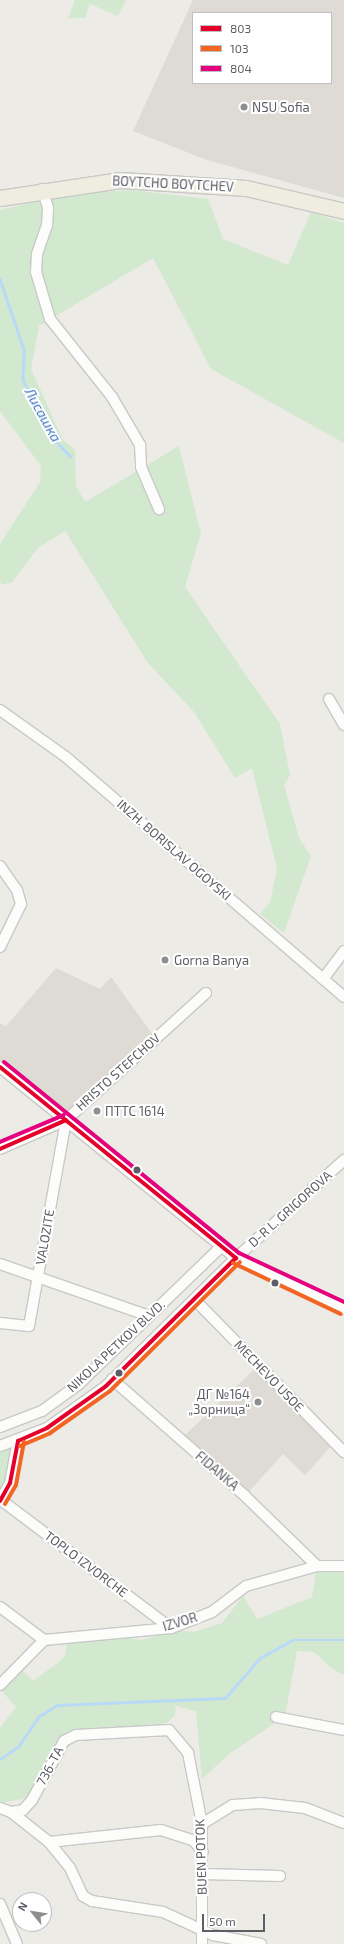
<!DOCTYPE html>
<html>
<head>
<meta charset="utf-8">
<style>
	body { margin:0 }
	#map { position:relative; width:344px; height:1944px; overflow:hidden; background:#ecebe5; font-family:"Exo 2",sans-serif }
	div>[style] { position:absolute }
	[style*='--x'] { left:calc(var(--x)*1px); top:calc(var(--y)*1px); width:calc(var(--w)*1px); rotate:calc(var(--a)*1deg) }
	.education>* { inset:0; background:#dddbd3 }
	.green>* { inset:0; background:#d2e9d0 }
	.stream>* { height:2.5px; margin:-1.25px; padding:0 1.25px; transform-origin:1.25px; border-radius:1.25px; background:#b8daf7 }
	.roads { filter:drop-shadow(1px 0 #c8c9c7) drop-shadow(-1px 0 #c8c9c7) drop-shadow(0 1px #c8c9c7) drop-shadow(0 -1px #c8c9c7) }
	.minor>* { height:10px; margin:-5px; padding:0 5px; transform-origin:5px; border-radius:5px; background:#fcfcfb }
	.highway>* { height:15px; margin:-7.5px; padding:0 7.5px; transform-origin:7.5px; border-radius:7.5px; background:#efece0 }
	.bus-1>* { height:4px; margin:-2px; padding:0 2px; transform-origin:2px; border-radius:2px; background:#e4002b }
	.bus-2>* { height:4px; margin:-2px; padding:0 2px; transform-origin:2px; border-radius:2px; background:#f26522 }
	.bus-3>* { height:4px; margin:-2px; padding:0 2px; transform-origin:2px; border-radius:2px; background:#e5007d }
	.dots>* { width:11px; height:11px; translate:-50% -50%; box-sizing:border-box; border:2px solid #fff; border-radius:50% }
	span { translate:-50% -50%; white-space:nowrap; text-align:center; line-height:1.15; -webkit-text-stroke:4px #fff; paint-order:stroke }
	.poi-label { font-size:13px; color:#5b5e64 }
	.left { translate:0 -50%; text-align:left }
	.right { translate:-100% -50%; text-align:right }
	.street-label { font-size:13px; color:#5b5e64 }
	.water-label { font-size:14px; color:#3a75c2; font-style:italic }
	.legend { position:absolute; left:192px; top:12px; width:140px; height:72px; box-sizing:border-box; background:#fff; border:1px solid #bdbfc1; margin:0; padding:5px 7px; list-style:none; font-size:12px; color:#5b5e64 }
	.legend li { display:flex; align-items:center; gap:8px; height:20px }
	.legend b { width:20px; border:1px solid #bdbfc1 }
	.north { position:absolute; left:12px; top:1892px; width:40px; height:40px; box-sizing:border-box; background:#fff; border:1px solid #bdbfc1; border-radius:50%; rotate:300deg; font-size:11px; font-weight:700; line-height:16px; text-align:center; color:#5b5e64 }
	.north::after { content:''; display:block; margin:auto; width:14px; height:18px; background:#8e8f91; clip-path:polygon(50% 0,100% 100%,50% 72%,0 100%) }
	.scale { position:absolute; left:202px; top:1914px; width:63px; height:18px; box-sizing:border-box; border:2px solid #5b5e64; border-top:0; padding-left:5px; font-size:12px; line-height:14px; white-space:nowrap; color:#5b5e64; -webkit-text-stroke:3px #fff; paint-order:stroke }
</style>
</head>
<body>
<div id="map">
	<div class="education">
		<i style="clip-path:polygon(evenodd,193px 0,344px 0,344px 198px,207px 160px,133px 131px,193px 0,193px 13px,331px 13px,331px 83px,193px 83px,193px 13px)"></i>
		<i style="clip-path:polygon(56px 968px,100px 989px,111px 977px,153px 1035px,65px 1114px,0 1060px,0 1023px,6px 1026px)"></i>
		<i style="clip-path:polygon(259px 1365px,335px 1442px,305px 1475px,283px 1454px,245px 1496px,181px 1439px)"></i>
	</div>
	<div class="green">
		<i style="clip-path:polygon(75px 0,126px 0,118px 16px,90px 4px,85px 18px,68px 18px)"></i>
		<i style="clip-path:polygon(131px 190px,208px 199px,223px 239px,288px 265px,311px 212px,344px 223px,344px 443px,211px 369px,153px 258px,39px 326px,31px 369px,63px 440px,75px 450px,76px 486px,85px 502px,179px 446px,201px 533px,185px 587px,280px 724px,290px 775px,284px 785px,299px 838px,311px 856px,284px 933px,260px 914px,270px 902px,277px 869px,252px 768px,235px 778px,194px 712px,148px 663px,65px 531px,38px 548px,12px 582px,2px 585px,0 582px,0 544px,40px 482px,41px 466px,0 411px,0 210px,63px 195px)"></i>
		<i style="clip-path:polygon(18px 1441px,0 1501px,0 1446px)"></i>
		<i style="clip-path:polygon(344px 1569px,344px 1675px,332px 1669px,314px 1652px,297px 1651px,285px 1716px,229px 1754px,202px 1779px,196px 1711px,176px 1706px,175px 1715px,167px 1723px,69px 1733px,59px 1740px,27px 1798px,0 1803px,0 1728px,16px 1707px,0 1689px,21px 1669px,33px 1681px,59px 1662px,66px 1654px,66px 1642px,122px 1637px,142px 1640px,177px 1630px,194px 1632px,222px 1623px,243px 1596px,257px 1619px,312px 1597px,316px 1571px)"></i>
	</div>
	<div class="stream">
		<i style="--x:0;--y:279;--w:75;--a:71.3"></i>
		<i style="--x:24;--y:350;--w:30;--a:92"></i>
		<i style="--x:23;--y:380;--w:69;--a:61.6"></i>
		<i style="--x:56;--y:441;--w:21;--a:47"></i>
		<i style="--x:0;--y:1759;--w:22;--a:-34"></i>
		<i style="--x:18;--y:1747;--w:36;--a:-56"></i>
		<i style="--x:38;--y:1717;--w:22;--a:-32"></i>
		<i style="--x:57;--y:1705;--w:168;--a:-2.4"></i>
		<i style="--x:225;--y:1698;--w:53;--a:-48.8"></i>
		<i style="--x:260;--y:1658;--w:38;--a:-29"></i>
		<i style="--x:293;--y:1640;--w:51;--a:0"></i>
	</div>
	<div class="roads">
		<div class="minor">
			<i style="--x:42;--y:189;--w:20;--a:72"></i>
			<i style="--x:48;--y:208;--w:17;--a:93"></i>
			<i style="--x:47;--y:225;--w:31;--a:109"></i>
			<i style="--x:37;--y:254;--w:18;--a:93"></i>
			<i style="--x:36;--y:272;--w:49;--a:73.4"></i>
			<i style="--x:50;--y:319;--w:100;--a:51.5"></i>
			<i style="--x:112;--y:397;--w:56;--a:59.7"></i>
			<i style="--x:140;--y:445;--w:22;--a:87"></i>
			<i style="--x:141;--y:467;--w:46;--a:66.8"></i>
			<i style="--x:329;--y:699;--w:30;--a:60"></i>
			<i style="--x:0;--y:710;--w:81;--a:35.5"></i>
			<i style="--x:66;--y:757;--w:367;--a:40.8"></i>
			<i style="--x:0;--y:866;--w:29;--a:55"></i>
			<i style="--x:17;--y:890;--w:15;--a:74"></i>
			<i style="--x:21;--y:904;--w:48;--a:116"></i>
			<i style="--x:323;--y:979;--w:35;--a:-53"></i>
			<i style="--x:0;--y:1067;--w:304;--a:39"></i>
			<i style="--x:236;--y:1258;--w:119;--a:25.3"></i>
			<i style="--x:0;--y:1149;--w:72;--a:-23.7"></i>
			<i style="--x:66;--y:1120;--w:189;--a:-42.2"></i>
			<i style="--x:0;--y:1264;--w:158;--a:19.2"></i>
			<i style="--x:195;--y:1300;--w:213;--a:45.6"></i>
			<i style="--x:0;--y:1323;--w:29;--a:6"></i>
			<i style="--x:29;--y:1326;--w:209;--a:-79.8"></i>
			<i style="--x:112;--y:1379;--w:177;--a:41.3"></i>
			<i style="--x:245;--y:1496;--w:100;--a:44.2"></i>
			<i style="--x:0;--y:1427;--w:45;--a:-20.9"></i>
			<i style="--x:42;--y:1411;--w:46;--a:-36.1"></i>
			<i style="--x:79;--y:1384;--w:197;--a:-44"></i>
			<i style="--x:0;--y:1446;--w:50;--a:-21"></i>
			<i style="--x:47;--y:1428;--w:72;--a:-35.4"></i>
			<i style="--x:106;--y:1386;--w:182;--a:-44.6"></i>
			<i style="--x:236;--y:1258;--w:146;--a:-42.2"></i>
			<i style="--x:1;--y:1500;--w:213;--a:37"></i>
			<i style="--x:0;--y:1501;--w:21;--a:-61"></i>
			<i style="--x:10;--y:1483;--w:43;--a:-79.2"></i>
			<i style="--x:0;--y:1607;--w:55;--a:36.9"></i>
			<i style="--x:0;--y:1685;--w:63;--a:-45.6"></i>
			<i style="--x:44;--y:1640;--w:128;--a:-5.4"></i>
			<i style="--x:171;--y:1628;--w:44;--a:-21.3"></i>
			<i style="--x:212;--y:1612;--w:43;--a:-37.4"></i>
			<i style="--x:246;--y:1586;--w:74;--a:-15.7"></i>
			<i style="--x:317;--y:1566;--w:27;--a:0"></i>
			<i style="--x:276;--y:1717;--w:69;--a:10.8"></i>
			<i style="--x:0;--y:1808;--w:12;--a:20"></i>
			<i style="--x:11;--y:1812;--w:48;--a:38.3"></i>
			<i style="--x:49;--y:1842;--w:33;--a:51"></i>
			<i style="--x:70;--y:1868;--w:31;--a:65"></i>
			<i style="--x:83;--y:1896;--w:10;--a:29"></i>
			<i style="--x:92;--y:1901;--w:72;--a:8.8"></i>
			<i style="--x:163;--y:1912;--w:55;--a:24.7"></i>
			<i style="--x:213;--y:1935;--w:49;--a:10.6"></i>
			<i style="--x:11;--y:1812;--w:12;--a:-9"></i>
			<i style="--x:23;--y:1810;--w:13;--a:-48"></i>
			<i style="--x:32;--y:1800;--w:67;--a:-61.5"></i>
			<i style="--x:64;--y:1741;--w:13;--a:-27"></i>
			<i style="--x:76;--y:1735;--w:93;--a:-3.1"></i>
			<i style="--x:169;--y:1730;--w:30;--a:50"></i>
			<i style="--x:188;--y:1753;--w:72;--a:78.8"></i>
			<i style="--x:202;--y:1824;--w:120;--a:90"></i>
			<i style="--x:202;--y:1824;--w:36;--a:-32"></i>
			<i style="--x:233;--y:1805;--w:27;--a:-4"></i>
			<i style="--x:260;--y:1803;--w:45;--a:6.3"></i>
			<i style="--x:305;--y:1808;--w:42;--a:21"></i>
			<i style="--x:49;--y:1842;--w:113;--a:-6.1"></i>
			<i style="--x:161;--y:1830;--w:35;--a:18"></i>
			<i style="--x:194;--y:1841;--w:14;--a:51"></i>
			<i style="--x:203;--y:1874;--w:77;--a:1.5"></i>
			<i style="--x:0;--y:1904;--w:43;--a:67"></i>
		</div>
		<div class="highway">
			<i style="--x:0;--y:198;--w:122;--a:-8.5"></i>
			<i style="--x:121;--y:180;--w:125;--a:3.7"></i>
			<i style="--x:246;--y:188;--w:101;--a:13.2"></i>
		</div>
	</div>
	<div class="bus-1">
		<i style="--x:0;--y:1067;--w:304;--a:39"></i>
		<i style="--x:0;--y:1149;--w:72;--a:-23.7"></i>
		<i style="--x:18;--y:1441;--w:32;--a:-24"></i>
		<i style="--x:47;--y:1428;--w:72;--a:-35.4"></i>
		<i style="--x:106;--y:1386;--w:182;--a:-44.6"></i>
		<i style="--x:0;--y:1501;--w:21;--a:-61"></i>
		<i style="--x:10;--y:1483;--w:43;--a:-79.2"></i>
	</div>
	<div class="bus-2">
		<i style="--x:233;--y:1263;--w:119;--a:25.3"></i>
		<i style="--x:20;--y:1446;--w:33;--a:-23"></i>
		<i style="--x:50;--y:1433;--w:73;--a:-35"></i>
		<i style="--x:110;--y:1391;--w:183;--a:-44.8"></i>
		<i style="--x:5;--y:1504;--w:22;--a:-60"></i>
		<i style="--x:16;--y:1485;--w:44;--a:-79.5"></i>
	</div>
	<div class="bus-3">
		<i style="--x:4;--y:1062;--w:303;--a:39.1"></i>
		<i style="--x:239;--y:1253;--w:116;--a:25"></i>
		<i style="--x:0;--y:1142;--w:69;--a:-22.9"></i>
	</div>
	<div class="dots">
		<i style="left:244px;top:107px;background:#8e8f91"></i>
		<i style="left:165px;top:960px;background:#8e8f91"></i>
		<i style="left:97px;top:1111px;background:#8e8f91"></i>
		<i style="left:137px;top:1170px;background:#5b5e64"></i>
		<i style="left:275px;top:1283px;background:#5b5e64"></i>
		<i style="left:119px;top:1373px;background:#5b5e64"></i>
		<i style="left:258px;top:1402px;background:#8e8f91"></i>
	</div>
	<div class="poi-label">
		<span class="left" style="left:252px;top:107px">NSU Sofia</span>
		<span class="left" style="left:174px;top:960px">Gorna Banya</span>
		<span class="left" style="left:105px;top:1111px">ПТТС 1614</span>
		<span class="right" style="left:250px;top:1402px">ДГ №164<br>„Зорница“</span>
	</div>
	<div class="street-label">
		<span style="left:173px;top:184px;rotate:3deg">BOYTCHO BOYTCHEV</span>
		<span style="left:174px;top:850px;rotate:41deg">INZH. BORISLAV OGOYSKI</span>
		<span style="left:118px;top:1072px;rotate:-42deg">HRISTO STEFCHOV</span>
		<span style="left:290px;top:1209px;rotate:-42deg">D-R L. GRIGOROVA</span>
		<span style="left:45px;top:1237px;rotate:-80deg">VALOZITE</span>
		<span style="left:116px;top:1346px;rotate:-43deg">NIKOLA PETKOV BLVD.</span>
		<span style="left:269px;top:1376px;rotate:46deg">MECHEVO USOE</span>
		<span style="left:217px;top:1471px;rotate:41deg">FIDANKA</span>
		<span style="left:86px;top:1564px;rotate:37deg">TOPLO IZVORCHE</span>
		<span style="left:180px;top:1622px;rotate:-17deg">IZVOR</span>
		<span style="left:50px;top:1766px;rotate:-62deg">736-ТА</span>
		<span style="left:201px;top:1857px;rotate:-92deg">BUEN POTOK</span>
	</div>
	<div class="water-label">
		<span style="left:43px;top:415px;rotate:61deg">Лисашка</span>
	</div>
	<ul class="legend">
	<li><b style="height:5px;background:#e4002b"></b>803</li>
	<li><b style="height:5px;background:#f26522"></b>103</li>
	<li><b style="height:5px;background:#e5007d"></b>804</li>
	</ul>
	<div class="north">N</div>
	<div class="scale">50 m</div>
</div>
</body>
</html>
